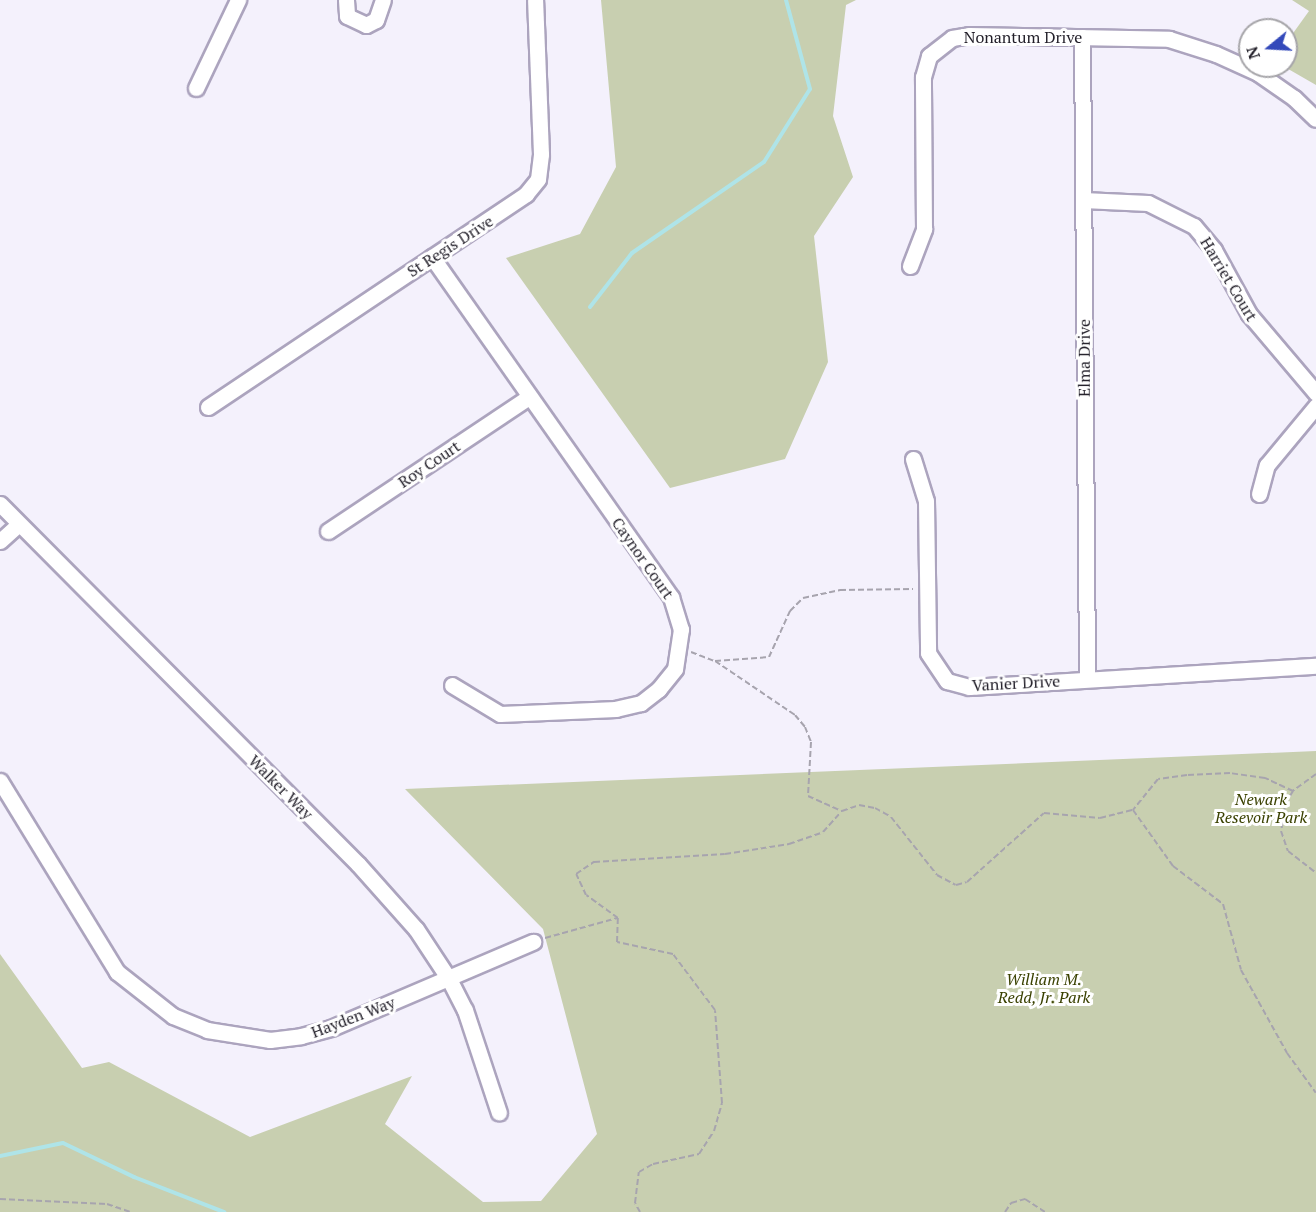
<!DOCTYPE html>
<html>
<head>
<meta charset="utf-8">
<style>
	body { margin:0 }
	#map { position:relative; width:1316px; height:1212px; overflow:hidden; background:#f4f1fc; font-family:"PT Serif",serif }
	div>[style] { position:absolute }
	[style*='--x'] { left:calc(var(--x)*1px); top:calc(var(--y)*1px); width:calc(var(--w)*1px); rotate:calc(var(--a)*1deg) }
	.green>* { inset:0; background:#c8cfb0 }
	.stream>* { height:4px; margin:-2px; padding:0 2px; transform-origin:2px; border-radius:2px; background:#afe4e8 }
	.path>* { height:2px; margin-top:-1px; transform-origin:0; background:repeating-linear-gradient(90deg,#a7a4ae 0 6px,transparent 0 9px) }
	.roads { filter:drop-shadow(2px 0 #aca4be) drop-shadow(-2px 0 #aca4be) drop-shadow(0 2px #aca4be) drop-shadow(0 -2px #aca4be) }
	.minor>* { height:15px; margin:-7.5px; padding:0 7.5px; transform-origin:7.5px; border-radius:7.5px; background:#fff }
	span { translate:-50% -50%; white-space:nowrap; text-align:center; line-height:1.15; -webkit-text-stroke:6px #fff; paint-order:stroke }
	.street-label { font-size:16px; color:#211e28 }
	.park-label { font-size:16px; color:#3a4100; font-style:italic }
	.north { position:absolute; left:1238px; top:18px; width:60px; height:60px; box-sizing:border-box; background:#fff; border:2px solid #a6a5a9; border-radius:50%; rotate:252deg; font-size:16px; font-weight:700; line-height:24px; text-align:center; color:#211e28 }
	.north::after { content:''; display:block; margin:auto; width:21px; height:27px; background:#3349ba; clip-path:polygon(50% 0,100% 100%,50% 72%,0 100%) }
</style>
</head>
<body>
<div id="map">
	<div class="green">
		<i style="clip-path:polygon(601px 0,856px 0,846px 5px,833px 116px,853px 177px,814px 236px,828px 362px,785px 459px,670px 488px,506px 258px,580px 234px,616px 167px)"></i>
		<i style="clip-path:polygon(1292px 0,1316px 0,1316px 85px,1283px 66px,1286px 66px,1286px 43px,1309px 11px)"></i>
		<i style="clip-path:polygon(1316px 751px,1316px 1212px,0 1212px,0 954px,82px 1068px,109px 1062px,250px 1137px,412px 1076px,385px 1124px,483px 1202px,541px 1201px,597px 1134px,543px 929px,405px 789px)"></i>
	</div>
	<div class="stream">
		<i style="--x:590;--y:307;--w:68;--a:-52.1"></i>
		<i style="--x:632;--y:253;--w:160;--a:-34.6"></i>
		<i style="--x:764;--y:162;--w:86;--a:-57.8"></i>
		<i style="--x:810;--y:89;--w:92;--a:-105.1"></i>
		<i style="--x:0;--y:1156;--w:64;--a:-11.7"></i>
		<i style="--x:63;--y:1143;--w:79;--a:25.6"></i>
		<i style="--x:134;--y:1177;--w:97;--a:21.3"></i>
	</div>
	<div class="path">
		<i style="--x:691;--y:652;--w:26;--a:21"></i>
		<i style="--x:715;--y:661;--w:97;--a:34"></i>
		<i style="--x:795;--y:715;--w:16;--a:50"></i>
		<i style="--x:805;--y:727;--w:16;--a:68"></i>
		<i style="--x:811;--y:742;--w:54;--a:93.2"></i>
		<i style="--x:808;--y:796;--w:37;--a:24"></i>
		<i style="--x:715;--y:661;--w:54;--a:-4.2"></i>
		<i style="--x:769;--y:657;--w:51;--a:-65.5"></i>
		<i style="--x:790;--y:611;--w:18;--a:-45"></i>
		<i style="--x:803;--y:598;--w:38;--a:-12"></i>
		<i style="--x:840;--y:590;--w:73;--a:-0.8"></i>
		<i style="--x:1316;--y:774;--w:29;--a:144"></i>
		<i style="--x:1293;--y:791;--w:15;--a:122"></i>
		<i style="--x:1285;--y:804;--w:27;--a:98"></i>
		<i style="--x:1281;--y:831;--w:21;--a:71"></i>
		<i style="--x:1288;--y:851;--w:36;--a:38"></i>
		<i style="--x:1293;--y:791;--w:31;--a:-155"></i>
		<i style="--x:1265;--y:778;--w:35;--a:-172"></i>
		<i style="--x:1230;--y:773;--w:43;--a:177.3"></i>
		<i style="--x:1187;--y:775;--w:29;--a:172"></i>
		<i style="--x:1158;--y:779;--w:40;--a:129"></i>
		<i style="--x:1133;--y:810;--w:69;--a:54.5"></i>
		<i style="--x:1173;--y:866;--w:63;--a:37.2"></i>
		<i style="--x:1223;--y:904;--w:68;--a:74.7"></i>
		<i style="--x:1241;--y:970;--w:95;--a:61"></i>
		<i style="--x:1287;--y:1053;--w:49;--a:54.1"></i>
		<i style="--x:545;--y:938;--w:75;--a:-15.5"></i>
		<i style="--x:0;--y:1199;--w:107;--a:2.7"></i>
		<i style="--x:107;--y:1204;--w:24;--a:19"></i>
		<i style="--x:640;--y:1212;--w:10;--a:-119"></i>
		<i style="--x:635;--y:1203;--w:31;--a:-83"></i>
		<i style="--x:639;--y:1172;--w:16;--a:-30"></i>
		<i style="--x:653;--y:1164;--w:47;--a:-12.3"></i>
		<i style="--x:699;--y:1154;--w:27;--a:-57"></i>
		<i style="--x:714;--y:1131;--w:29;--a:-74"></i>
		<i style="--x:722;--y:1103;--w:93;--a:-94.3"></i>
		<i style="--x:715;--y:1010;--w:70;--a:-126.9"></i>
		<i style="--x:673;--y:954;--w:57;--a:-167.9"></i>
		<i style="--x:617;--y:942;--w:24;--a:-88"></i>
		<i style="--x:618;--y:918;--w:39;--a:-144"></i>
		<i style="--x:586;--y:895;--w:23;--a:-115"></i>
		<i style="--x:576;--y:874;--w:22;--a:-34"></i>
		<i style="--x:594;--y:862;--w:131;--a:-3.5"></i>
		<i style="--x:725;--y:854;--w:65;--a:-8.9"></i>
		<i style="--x:789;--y:844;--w:36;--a:-19"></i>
		<i style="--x:823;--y:832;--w:28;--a:-48"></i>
		<i style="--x:842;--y:811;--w:18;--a:-19"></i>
		<i style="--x:859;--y:805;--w:16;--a:11"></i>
		<i style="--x:875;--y:808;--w:18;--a:29"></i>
		<i style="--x:891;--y:817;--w:74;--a:51.6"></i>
		<i style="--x:937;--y:875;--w:21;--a:28"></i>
		<i style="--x:956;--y:885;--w:11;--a:-15"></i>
		<i style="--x:967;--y:882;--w:103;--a:-41.9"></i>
		<i style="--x:1044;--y:813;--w:56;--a:5.1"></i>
		<i style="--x:1100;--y:818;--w:34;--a:-14"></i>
		<i style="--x:1005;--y:1212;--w:11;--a:-56"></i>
		<i style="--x:1011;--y:1203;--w:15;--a:-16"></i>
		<i style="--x:1025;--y:1199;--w:24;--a:33"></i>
	</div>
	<div class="roads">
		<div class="minor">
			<i style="--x:346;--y:0;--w:16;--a:86"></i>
			<i style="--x:347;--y:16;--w:21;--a:25"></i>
			<i style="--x:366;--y:25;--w:11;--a:-27"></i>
			<i style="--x:376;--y:20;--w:21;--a:-71"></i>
			<i style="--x:1082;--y:37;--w:642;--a:89.55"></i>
			<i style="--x:196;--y:88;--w:98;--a:-64.5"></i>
			<i style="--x:1083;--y:200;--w:65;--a:2.6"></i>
			<i style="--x:1148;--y:203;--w:51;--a:26.6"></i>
			<i style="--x:1194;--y:226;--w:31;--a:50"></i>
			<i style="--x:1214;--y:250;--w:73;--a:61.3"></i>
			<i style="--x:1249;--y:314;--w:104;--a:49.7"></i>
			<i style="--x:432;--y:257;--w:416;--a:54.9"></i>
			<i style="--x:671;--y:597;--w:34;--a:73"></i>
			<i style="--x:681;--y:629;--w:40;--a:98.5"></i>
			<i style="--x:675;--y:669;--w:26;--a:129"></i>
			<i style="--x:659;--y:689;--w:23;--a:142"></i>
			<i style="--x:641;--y:703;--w:26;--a:167"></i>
			<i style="--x:616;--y:709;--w:116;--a:177.5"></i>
			<i style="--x:500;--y:714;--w:56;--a:-148.9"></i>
			<i style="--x:910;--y:266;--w:40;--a:-69"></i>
			<i style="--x:924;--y:229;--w:152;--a:-90.4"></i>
			<i style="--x:923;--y:77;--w:22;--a:-74"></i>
			<i style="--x:929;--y:56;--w:29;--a:-38"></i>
			<i style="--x:952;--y:38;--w:17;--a:-10"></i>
			<i style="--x:969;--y:35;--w:200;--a:1.1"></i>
			<i style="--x:1169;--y:39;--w:49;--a:17.7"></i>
			<i style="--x:1216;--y:54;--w:46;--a:24.3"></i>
			<i style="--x:1258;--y:73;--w:44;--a:34.8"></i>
			<i style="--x:1294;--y:98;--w:30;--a:44"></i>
			<i style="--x:208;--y:407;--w:383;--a:-33.8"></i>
			<i style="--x:526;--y:194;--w:19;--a:-51"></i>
			<i style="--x:538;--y:179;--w:25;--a:-83"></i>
			<i style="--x:541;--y:154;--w:154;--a:-92.2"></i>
			<i style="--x:913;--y:459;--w:44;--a:72.8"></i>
			<i style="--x:926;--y:501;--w:152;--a:89.2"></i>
			<i style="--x:928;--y:653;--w:34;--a:56"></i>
			<i style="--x:947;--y:681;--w:23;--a:15"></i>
			<i style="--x:969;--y:687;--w:348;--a:-3.5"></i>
			<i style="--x:1259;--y:494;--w:30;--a:-75"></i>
			<i style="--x:1267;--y:465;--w:77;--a:-50.3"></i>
			<i style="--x:0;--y:504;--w:508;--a:45.16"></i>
			<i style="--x:358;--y:864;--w:87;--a:48.3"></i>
			<i style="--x:416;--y:929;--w:60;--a:56.6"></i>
			<i style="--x:449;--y:979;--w:35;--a:63"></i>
			<i style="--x:465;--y:1010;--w:108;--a:71.7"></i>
			<i style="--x:328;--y:531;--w:242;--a:-33.7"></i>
			<i style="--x:0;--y:541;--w:25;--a:-42"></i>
			<i style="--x:0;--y:781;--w:224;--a:58.5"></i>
			<i style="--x:117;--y:972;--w:71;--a:38.2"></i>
			<i style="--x:173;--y:1016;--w:37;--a:22"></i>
			<i style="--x:207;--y:1030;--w:64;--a:9"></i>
			<i style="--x:270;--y:1040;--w:31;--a:-7"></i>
			<i style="--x:301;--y:1036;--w:31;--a:-15"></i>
			<i style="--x:331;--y:1028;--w:220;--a:-23.1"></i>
		</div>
	</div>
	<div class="street-label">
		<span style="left:1023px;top:37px">Nonantum Drive</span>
		<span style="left:450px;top:246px;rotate:-33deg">St Regis Drive</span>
		<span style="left:1229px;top:279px;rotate:59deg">Harriet Court</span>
		<span style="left:1084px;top:358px;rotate:-90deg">Elma Drive</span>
		<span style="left:429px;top:464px;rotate:-34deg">Roy Court</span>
		<span style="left:643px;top:558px;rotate:55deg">Caynor Court</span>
		<span style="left:1016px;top:683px;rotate:-3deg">Vanier Drive</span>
		<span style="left:281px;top:787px;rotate:45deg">Walker Way</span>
		<span style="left:353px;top:1017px;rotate:-21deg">Hayden Way</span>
	</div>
	<div class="park-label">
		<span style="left:1261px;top:808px">Newark<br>Resevoir Park</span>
		<span style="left:1044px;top:988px">William M.<br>Redd, Jr. Park</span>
	</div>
	<div class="north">N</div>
</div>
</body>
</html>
